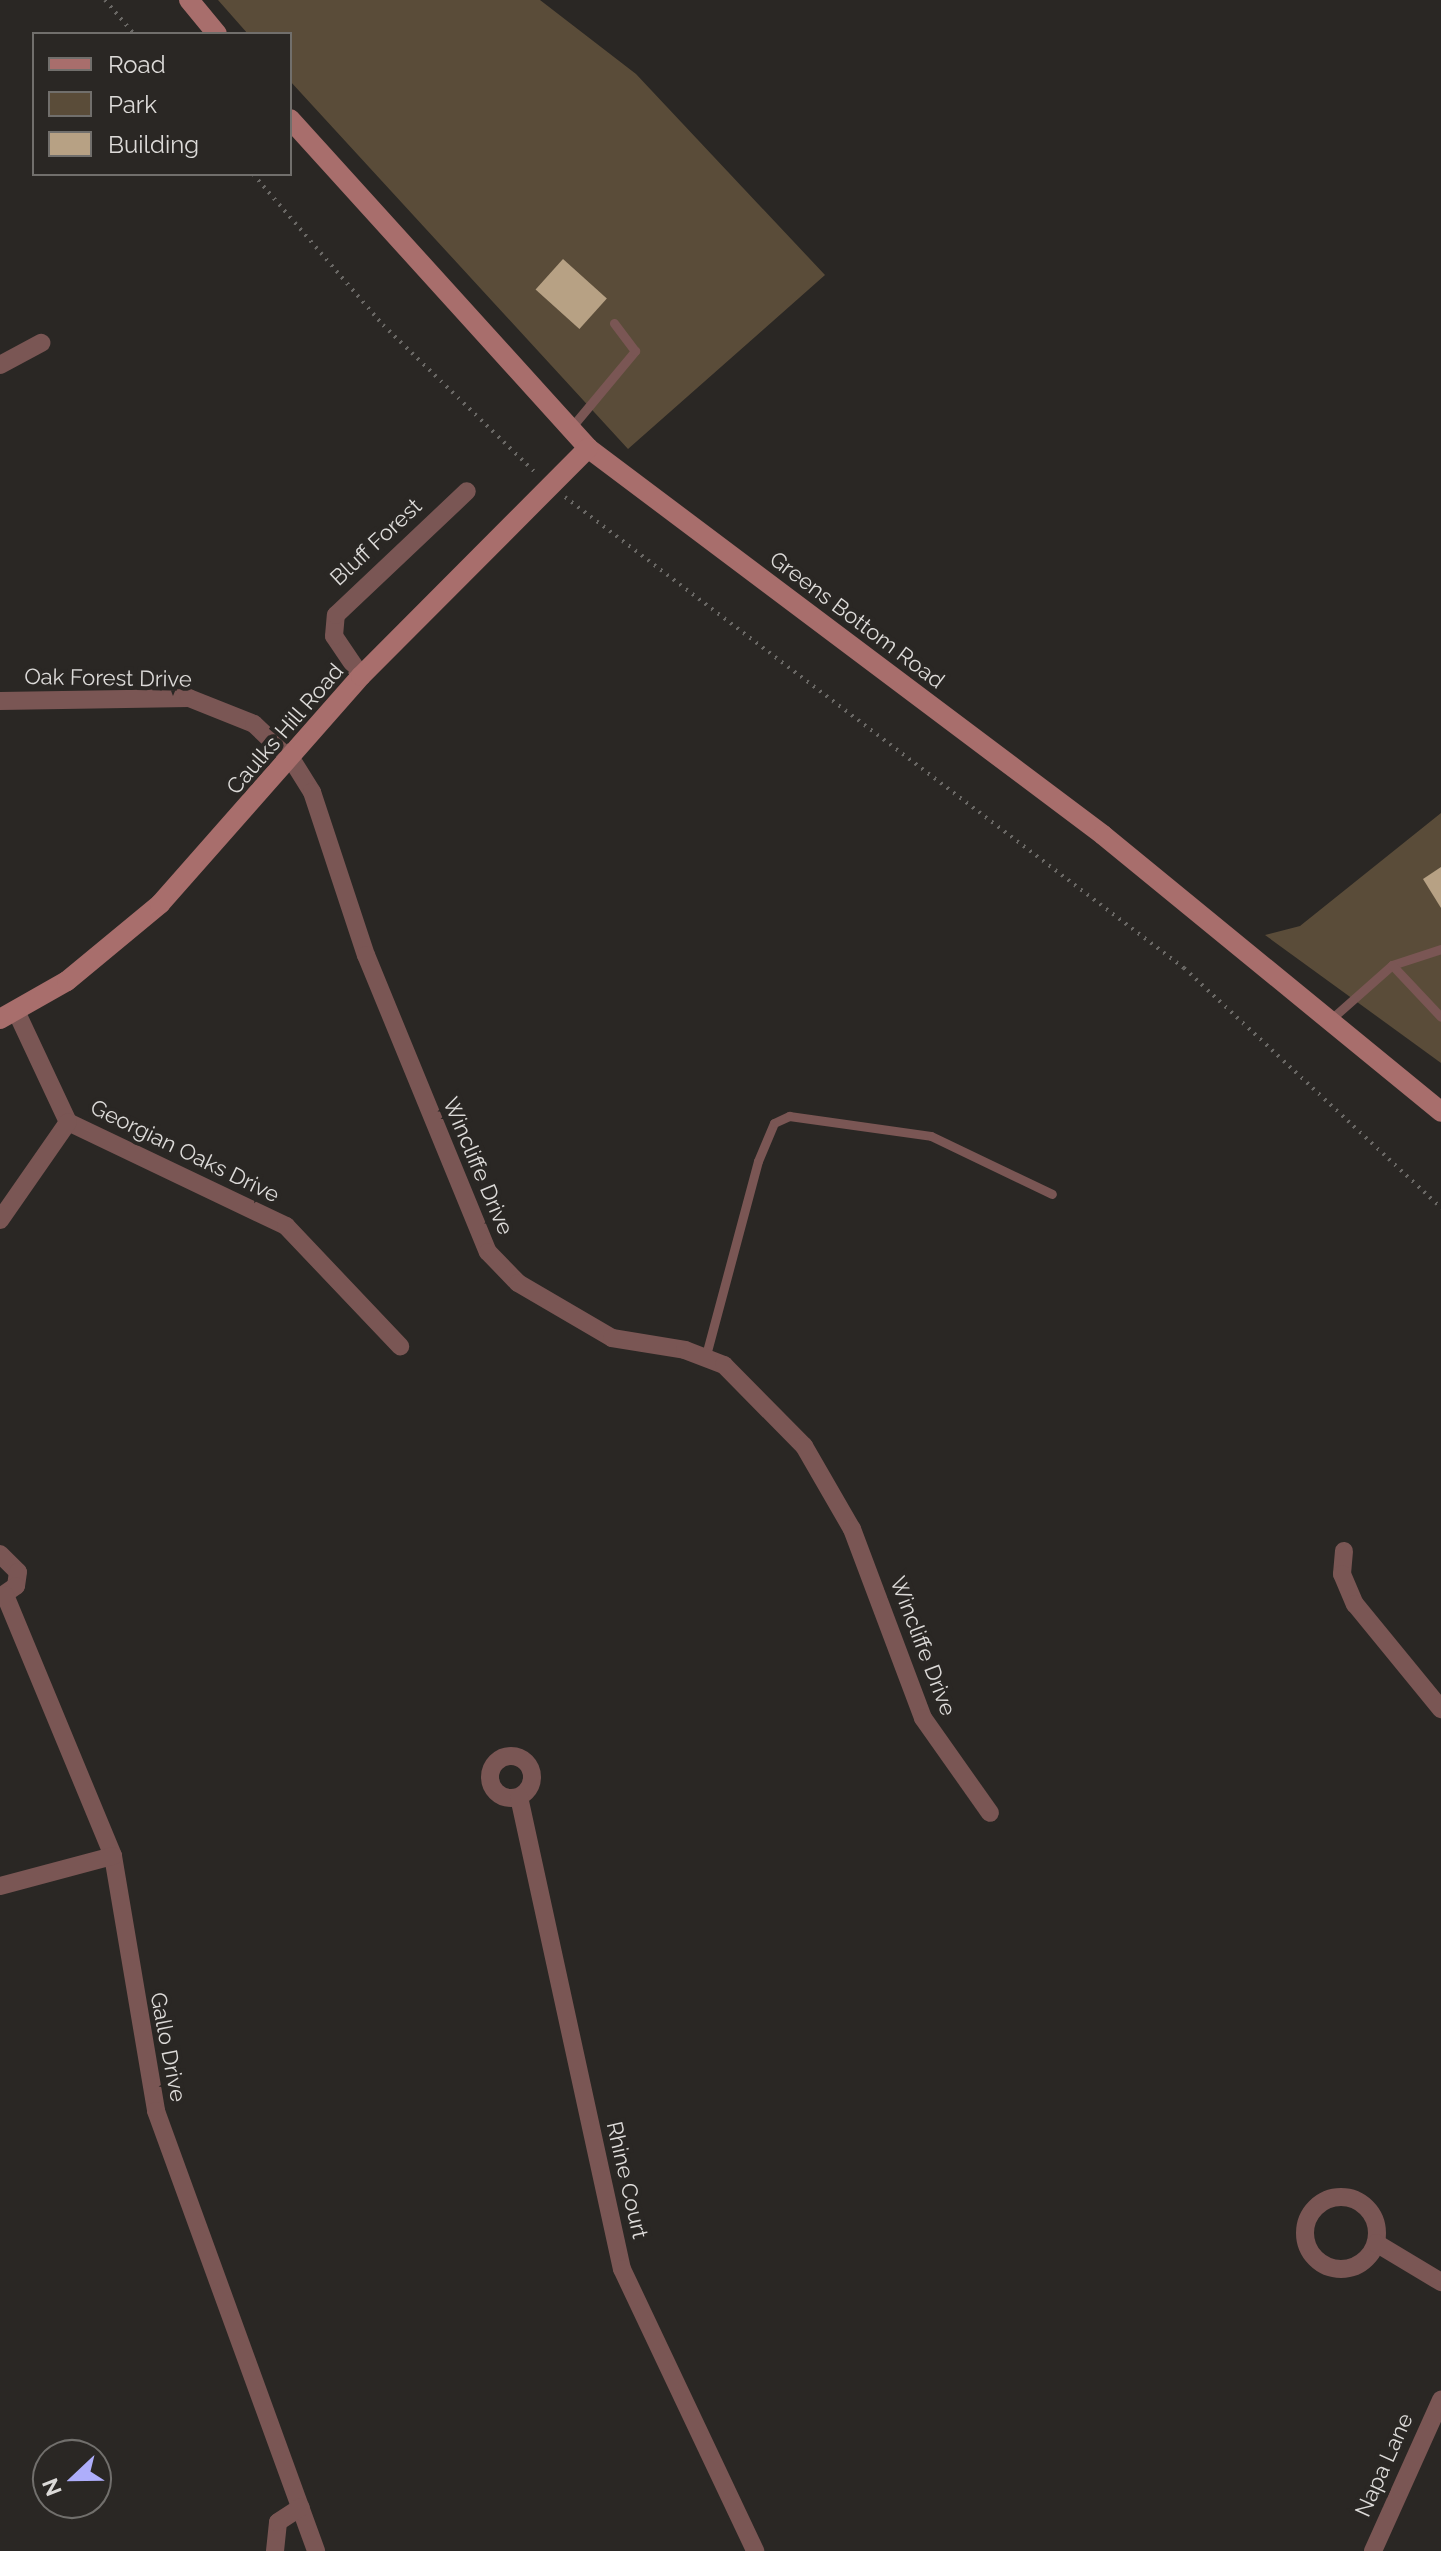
<!DOCTYPE html>
<html>
<head>
<meta charset="utf-8">
<style>
	body { margin:0 }
	#map { position:relative; width:1441px; height:2551px; overflow:hidden; background:#2a2724; font-family:Raleway,sans-serif }
	div>[style] { position:absolute }
	[style*='--x'] { left:calc(var(--x)*1px); top:calc(var(--y)*1px); width:calc(var(--w)*1px); rotate:calc(var(--a)*1deg) }
	.green>* { inset:0; background:#5a4c39 }
	.building>* { inset:0; background:#b7a184; transform-origin:0 0 }
	.path>* { height:4px; margin-top:-2px; transform-origin:0; background:repeating-linear-gradient(90deg,#6a6865 0 2px,transparent 0 8px) }
	.lane>* { height:9px; margin:-4.5px; padding:0 4.5px; transform-origin:4.5px; border-radius:4.5px; background:#7a5654 }
	.street>* { height:18px; margin:-9px; padding:0 9px; transform-origin:9px; border-radius:9px; background:#7a5654 }
	.street>.ring { margin:-9px; padding:0; box-sizing:content-box; background:none; border:18px solid #7a5654; border-radius:50% }
	.secondary>* { height:20px; margin:-10px; padding:0 10px; transform-origin:10px; border-radius:10px; background:#a86e6c }
	span { translate:-50% -50%; white-space:nowrap; text-align:center; line-height:1.15; -webkit-text-stroke:8px #2a2724; paint-order:stroke }
	.street-label { font-size:22px; color:#dcdad8 }
	.legend { position:absolute; left:32px; top:32px; width:260px; height:144px; box-sizing:border-box; background:#2a2724; border:2px solid #716f6c; margin:0; padding:10px 14px; list-style:none; font-size:24px; color:#dcdad8 }
	.legend li { display:flex; align-items:center; gap:16px; height:40px }
	.legend b { width:40px; border:2px solid #716f6c }
	.north { position:absolute; left:32px; top:2439px; width:80px; height:80px; box-sizing:border-box; background:#2a2724; border:2px solid #716f6c; border-radius:50%; rotate:248deg; font-size:22px; font-weight:700; line-height:32px; text-align:center; color:#dcdad8 }
	.north::after { content:''; display:block; margin:auto; width:28px; height:36px; background:#aeaefb; clip-path:polygon(50% 0,100% 100%,50% 72%,0 100%) }
</style>
</head>
<body>
<div id="map">
	<div class="green">
		<i style="clip-path:polygon(218px 0,540px 0,636px 74px,825px 275px,628px 449px,290px 81px,290px 34px,248px 34px)"></i>
		<i style="clip-path:polygon(1441px 813px,1441px 1063px,1265px 935px,1300px 926px)"></i>
	</div>
	<div class="building">
		<i style="left:563px;top:259px;width:59px;height:41px;rotate:42deg"></i>
		<i style="clip-path:polygon(1441px 867px,1441px 908px,1423px 879px)"></i>
	</div>
	<div class="path">
		<i style="--x:105;--y:0;--w:45;--a:49.5"></i>
		<i style="--x:253;--y:174;--w:199;--a:49.3"></i>
		<i style="--x:383;--y:325;--w:214;--a:44.1"></i>
		<i style="--x:565;--y:497;--w:778;--a:37.27"></i>
		<i style="--x:1184;--y:968;--w:352;--a:43"></i>
	</div>
	<div class="lane">
		<i style="--x:570;--y:429;--w:102;--a:-50.2"></i>
		<i style="--x:635;--y:351;--w:35;--a:-127"></i>
		<i style="--x:1392;--y:965;--w:52;--a:-18.1"></i>
		<i style="--x:1331;--y:1019;--w:81;--a:-41.5"></i>
		<i style="--x:1392;--y:965;--w:71;--a:46.7"></i>
		<i style="--x:706;--y:1355;--w:201;--a:-75"></i>
		<i style="--x:758;--y:1161;--w:41;--a:-67.2"></i>
		<i style="--x:774;--y:1123;--w:17;--a:-25"></i>
		<i style="--x:789;--y:1116;--w:143;--a:8"></i>
		<i style="--x:931;--y:1136;--w:134;--a:25.6"></i>
	</div>
	<div class="street">
		<i style="--x:0;--y:365;--w:47;--a:-28.2"></i>
		<i style="--x:361;--y:676;--w:48;--a:-124"></i>
		<i style="--x:334;--y:636;--w:21;--a:-85"></i>
		<i style="--x:336;--y:615;--w:180;--a:-43.4"></i>
		<i style="--x:0;--y:701;--w:189;--a:-0.9"></i>
		<i style="--x:189;--y:698;--w:70;--a:21.8"></i>
		<i style="--x:254;--y:724;--w:52;--a:43.5"></i>
		<i style="--x:292;--y:760;--w:38;--a:58"></i>
		<i style="--x:312;--y:792;--w:172;--a:71.7"></i>
		<i style="--x:366;--y:955;--w:321;--a:67.7"></i>
		<i style="--x:488;--y:1252;--w:43;--a:45.9"></i>
		<i style="--x:518;--y:1283;--w:109;--a:30.3"></i>
		<i style="--x:612;--y:1338;--w:74;--a:9.3"></i>
		<i style="--x:685;--y:1350;--w:42;--a:21"></i>
		<i style="--x:724;--y:1365;--w:114;--a:45.4"></i>
		<i style="--x:804;--y:1446;--w:96;--a:60"></i>
		<i style="--x:852;--y:1529;--w:202;--a:69.4"></i>
		<i style="--x:923;--y:1718;--w:116;--a:54.8"></i>
		<i style="--x:16;--y:1011;--w:123;--a:64.9"></i>
		<i style="--x:68;--y:1122;--w:242;--a:25.5"></i>
		<i style="--x:286;--y:1226;--w:166;--a:46.5"></i>
		<i style="--x:0;--y:1220;--w:119;--a:-55.2"></i>
		<i style="--x:1344;--y:1551;--w:23;--a:95"></i>
		<i style="--x:1342;--y:1574;--w:33;--a:67"></i>
		<i style="--x:1355;--y:1604;--w:136;--a:50.7"></i>
		<i style="--x:0;--y:1554;--w:25;--a:45"></i>
		<i style="--x:18;--y:1572;--w:14;--a:98"></i>
		<i style="--x:16;--y:1586;--w:19;--a:145"></i>
		<i style="--x:5;--y:1595;--w:282;--a:67.5"></i>
		<i style="--x:113;--y:1856;--w:259;--a:80.4"></i>
		<i style="--x:156;--y:2111;--w:468;--a:70"></i>
		<i class="ring" style="left:490px;top:1756px;width:24px;height:24px"></i>
		<i style="--x:519;--y:1797;--w:483;--a:77.7"></i>
		<i style="--x:622;--y:2269;--w:312;--a:64.7"></i>
		<i style="--x:0;--y:1886;--w:117;--a:-14.9"></i>
		<i class="ring" style="left:1305px;top:2197px;width:54px;height:54px"></i>
		<i style="--x:1376;--y:2243;--w:76;--a:31"></i>
		<i style="--x:275;--y:2551;--w:29;--a:-84"></i>
		<i style="--x:278;--y:2522;--w:27;--a:-33"></i>
		<i style="--x:1373;--y:2551;--w:166;--a:-65.8"></i>
	</div>
	<div class="secondary">
		<i style="--x:189;--y:0;--w:44;--a:50.5"></i>
		<i style="--x:290;--y:119;--w:444;--a:47.8"></i>
		<i style="--x:588;--y:448;--w:644;--a:36.92"></i>
		<i style="--x:1103;--y:835;--w:437;--a:39.3"></i>
		<i style="--x:0;--y:1019;--w:77;--a:-29.6"></i>
		<i style="--x:67;--y:981;--w:121;--a:-39.6"></i>
		<i style="--x:160;--y:904;--w:304;--a:-48.6"></i>
		<i style="--x:361;--y:676;--w:322;--a:-45.1"></i>
	</div>
	<div class="street-label">
		<span style="left:376px;top:542px;rotate:-43deg">Bluff Forest</span>
		<span style="left:857px;top:620px;rotate:37deg">Greens Bottom Road</span>
		<span style="left:108px;top:678px;rotate:1deg">Oak Forest Drive</span>
		<span style="left:285px;top:729px;rotate:-49deg">Caulks Hill Road</span>
		<span style="left:185px;top:1151px;rotate:26deg">Georgian Oaks Drive</span>
		<span style="left:478px;top:1166px;rotate:67deg">Wincliffe Drive</span>
		<span style="left:923px;top:1646px;rotate:69deg">Wincliffe Drive</span>
		<span style="left:168px;top:2047px;rotate:79deg">Gallo Drive</span>
		<span style="left:627px;top:2180px;rotate:77deg">Rhine Court</span>
		<span style="left:1384px;top:2465px;rotate:-66deg">Napa Lane</span>
	</div>
	<ul class="legend">
	<li><b style="height:10px;background:#a86e6c"></b>Road</li>
	<li><b style="height:22px;background:#5a4c39"></b>Park</li>
	<li><b style="height:22px;background:#b7a184"></b>Building</li>
	</ul>
	<div class="north">N</div>
</div>
</body>
</html>
